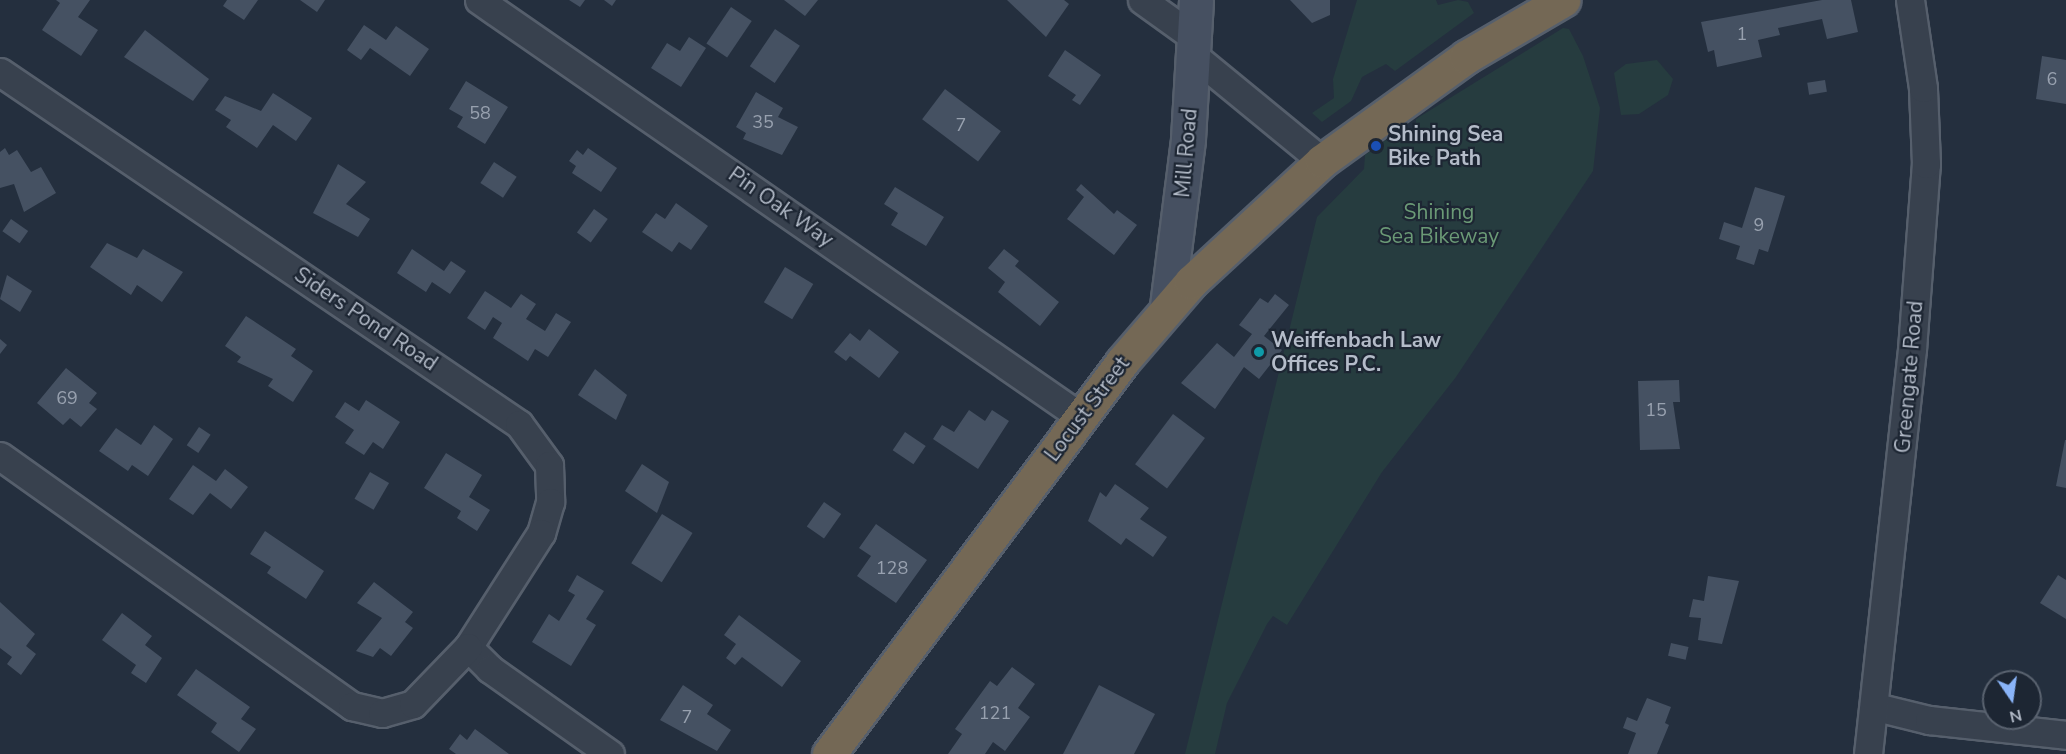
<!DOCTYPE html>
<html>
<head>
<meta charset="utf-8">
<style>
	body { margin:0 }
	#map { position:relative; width:2066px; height:754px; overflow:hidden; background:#242f3e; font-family:"Nunito Sans",sans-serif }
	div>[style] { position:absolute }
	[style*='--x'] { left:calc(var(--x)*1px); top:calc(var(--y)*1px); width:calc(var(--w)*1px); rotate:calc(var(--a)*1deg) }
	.green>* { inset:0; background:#263c3f }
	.building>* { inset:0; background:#455162; transform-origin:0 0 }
	.roads { filter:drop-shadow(2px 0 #565f6c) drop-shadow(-2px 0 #565f6c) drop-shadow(0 2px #565f6c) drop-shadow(0 -2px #565f6c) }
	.street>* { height:27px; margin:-13.5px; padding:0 13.5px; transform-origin:13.5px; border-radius:13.5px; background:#38414e }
	.secondary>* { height:33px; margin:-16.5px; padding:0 16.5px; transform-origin:16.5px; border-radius:16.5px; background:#465061 }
	.highway>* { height:33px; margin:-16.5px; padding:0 16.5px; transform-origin:16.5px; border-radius:16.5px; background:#746855 }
	.dots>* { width:16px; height:16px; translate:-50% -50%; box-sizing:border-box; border:3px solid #1d2633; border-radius:50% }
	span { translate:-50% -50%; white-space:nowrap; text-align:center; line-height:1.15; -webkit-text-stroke:4.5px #1d2633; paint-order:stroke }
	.number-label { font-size:18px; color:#98a1af }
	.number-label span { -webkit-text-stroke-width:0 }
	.poi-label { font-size:21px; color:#b4bcc9; font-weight:700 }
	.left { translate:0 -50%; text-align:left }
	.street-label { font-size:21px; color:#b4bcc9 }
	.park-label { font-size:21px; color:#6b9a76 }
	.north { position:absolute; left:1982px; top:670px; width:60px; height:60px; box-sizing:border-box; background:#1d2633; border:2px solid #59626f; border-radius:50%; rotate:167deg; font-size:16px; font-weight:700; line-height:24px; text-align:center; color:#b4bcc9 }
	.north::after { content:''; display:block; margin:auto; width:21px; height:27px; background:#8ab4f8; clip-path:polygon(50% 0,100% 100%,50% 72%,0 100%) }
</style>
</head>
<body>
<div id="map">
	<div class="green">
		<i style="clip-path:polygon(1357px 0,1436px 0,1438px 5px,1458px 0,1468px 2px,1474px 13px,1395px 71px,1386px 64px,1362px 77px,1351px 101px,1322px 122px,1312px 113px,1334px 98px,1333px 79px)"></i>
		<i style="clip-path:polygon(1563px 28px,1569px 29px,1583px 56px,1600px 108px,1593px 171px,1456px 377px,1382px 472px,1287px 625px,1273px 616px,1267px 624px,1227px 703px,1215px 754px,1185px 754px,1317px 217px,1364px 169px,1365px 155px,1401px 129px,1406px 137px,1416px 129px,1416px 119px)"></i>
		<i style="clip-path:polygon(1657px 60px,1673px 79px,1668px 95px,1639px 114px,1621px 115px,1614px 73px,1626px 64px)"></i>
	</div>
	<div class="building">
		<i style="clip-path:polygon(56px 0,90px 0,78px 17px,98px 30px,81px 56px,42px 30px,60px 3px)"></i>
		<i style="clip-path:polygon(227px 0,258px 0,244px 20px,223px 6px)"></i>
		<i style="clip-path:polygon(300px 0,325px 0,317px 12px)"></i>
		<i style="clip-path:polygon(569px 0,585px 0,580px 7px)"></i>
		<i style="clip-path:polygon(604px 0,616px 0,612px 6px)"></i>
		<i style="clip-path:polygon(784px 0,818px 0,805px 16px)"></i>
		<i style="clip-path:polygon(1007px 0,1064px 0,1069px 4px,1046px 37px)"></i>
		<i style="clip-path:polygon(1290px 0,1330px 0,1330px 15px,1312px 23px)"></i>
		<i style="clip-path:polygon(1822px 0,1851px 0,1858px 32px,1827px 39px,1822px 19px,1778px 28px,1780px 35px,1758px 40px,1762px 57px,1717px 67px,1714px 50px,1708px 52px,1701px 22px)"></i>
		<i style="left:731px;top:7px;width:25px;height:44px;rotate:34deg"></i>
		<i style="clip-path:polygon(364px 25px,386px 40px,396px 26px,429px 49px,410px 76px,370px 48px,361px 60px,347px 50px)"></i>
		<i style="left:775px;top:29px;width:30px;height:45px;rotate:34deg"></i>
		<i style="clip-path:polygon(145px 30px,209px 79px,193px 101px,124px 57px)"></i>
		<i style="clip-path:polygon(689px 37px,706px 48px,681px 87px,651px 68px,667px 43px,680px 51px)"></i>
		<i style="clip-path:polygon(1065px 50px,1101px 75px,1080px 105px,1072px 100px,1076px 95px,1048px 76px)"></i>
		<i style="clip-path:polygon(2042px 56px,2066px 60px,2066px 104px,2036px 99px)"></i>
		<i style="left:1825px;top:80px;width:12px;height:18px;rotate:81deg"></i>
		<i style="clip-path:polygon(466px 81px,508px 107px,485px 144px,457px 127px,463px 117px,449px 109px)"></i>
		<i style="left:945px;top:89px;width:70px;height:38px;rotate:37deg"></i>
		<i style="clip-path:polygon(756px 92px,783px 108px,778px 117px,798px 127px,782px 155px,743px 139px,746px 133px,736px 127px)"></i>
		<i style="clip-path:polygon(273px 93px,312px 118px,296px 141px,273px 125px,257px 148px,226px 127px,231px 120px,215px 110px,225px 96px,261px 111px)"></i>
		<i style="clip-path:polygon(5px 148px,9px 155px,17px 150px,31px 172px,41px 167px,56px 193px,24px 212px,14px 184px,0 188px,0 152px)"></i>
		<i style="clip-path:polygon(588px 148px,617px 168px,601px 192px,572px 173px,576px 166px,569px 161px,577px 150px,583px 155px)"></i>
		<i style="left:494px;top:162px;width:27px;height:25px;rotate:33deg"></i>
		<i style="clip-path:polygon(338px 164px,366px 182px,346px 204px,370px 219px,358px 237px,313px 213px)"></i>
		<i style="clip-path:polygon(1081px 184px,1114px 214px,1117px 210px,1137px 225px,1114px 255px,1067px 219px,1084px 197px,1076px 190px)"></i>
		<i style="clip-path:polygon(895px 187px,944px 217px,926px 246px,891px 225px,898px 213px,884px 204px)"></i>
		<i style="clip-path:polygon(1755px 187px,1785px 196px,1768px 252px,1759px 249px,1754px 265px,1736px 259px,1740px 246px,1719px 239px,1724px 222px,1742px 228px)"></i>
		<i style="clip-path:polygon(676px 203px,708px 226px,691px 250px,679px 242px,672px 252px,642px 232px,656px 213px,665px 219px)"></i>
		<i style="left:594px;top:209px;width:17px;height:29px;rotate:36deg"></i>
		<i style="left:11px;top:219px;width:21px;height:15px;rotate:35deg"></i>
		<i style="clip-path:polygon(107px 243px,137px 258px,143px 249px,183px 272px,162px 302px,137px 285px,131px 295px,90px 267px)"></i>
		<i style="clip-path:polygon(412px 249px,444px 271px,451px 261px,466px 271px,450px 294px,432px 282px,426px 292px,397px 273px)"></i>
		<i style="clip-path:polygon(1004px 249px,1019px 261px,1015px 266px,1059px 302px,1040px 326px,998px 292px,1005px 282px,988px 268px)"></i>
		<i style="left:785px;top:267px;width:33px;height:41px;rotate:31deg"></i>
		<i style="clip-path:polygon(7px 275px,32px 291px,20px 312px,0 299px)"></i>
		<i style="clip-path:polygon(485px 291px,511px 308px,521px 294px,536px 304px,526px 319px,545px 331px,556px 313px,571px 322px,548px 357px,535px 349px,528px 361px,493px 338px,502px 323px,493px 317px,485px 330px,467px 318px)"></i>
		<i style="clip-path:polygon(1275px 294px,1289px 305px,1264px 336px,1282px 350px,1259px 379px,1244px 367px,1215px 409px,1181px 383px,1217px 343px,1234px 357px,1252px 334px,1239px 325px,1260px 298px,1268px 303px)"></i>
		<i style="clip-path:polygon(246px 316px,296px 349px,291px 356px,313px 371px,293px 402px,268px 386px,273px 379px,237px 362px,241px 357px,225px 346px)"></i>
		<i style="clip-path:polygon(869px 329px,899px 352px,879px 378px,850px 356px,846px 361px,834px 352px,850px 333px,860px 341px)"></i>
		<i style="clip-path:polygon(0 339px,7px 345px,0 354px)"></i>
		<i style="clip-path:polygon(66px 368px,97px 393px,89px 403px,97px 409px,81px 427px,70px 418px,63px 425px,37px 403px)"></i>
		<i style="clip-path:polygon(595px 369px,627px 395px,616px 420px,578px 395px)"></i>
		<i style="clip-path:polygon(1679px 380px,1680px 402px,1673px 402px,1680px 449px,1640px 450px,1638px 381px)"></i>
		<i style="clip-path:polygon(366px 400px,400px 422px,383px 449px,373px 442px,364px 455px,345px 443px,354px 430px,335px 417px,345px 402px,359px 411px)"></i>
		<i style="clip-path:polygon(969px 410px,985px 421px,992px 410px,1009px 421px,978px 469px,933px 439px,942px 425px,954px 432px)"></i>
		<i style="left:1173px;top:414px;width:40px;height:63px;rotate:37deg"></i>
		<i style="clip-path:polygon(154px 425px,173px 439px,148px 476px,132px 465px,128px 471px,99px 451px,116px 428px,141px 445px)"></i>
		<i style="left:199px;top:427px;width:14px;height:22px;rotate:34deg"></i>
		<i style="left:905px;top:432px;width:25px;height:22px;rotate:34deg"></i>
		<i style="clip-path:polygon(2065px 440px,2066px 440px,2066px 488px,2056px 486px)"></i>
		<i style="clip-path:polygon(446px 453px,482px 475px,469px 497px,490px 510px,477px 531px,457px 518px,461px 511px,424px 488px)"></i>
		<i style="clip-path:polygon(642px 464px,669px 482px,657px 513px,625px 491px)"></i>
		<i style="clip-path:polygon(193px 465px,216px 481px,225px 469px,248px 487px,231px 509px,210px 493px,193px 515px,169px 499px)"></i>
		<i style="left:370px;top:472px;width:22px;height:31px;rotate:30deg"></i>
		<i style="clip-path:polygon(1115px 484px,1149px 508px,1140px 519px,1167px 537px,1153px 557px,1126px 538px,1121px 545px,1088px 521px,1100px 492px,1106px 497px)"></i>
		<i style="left:824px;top:502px;width:21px;height:30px;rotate:35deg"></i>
		<i style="left:662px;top:514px;width:36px;height:58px;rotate:32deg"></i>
		<i style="clip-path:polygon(876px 524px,927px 560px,896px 603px,857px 576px,871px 556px,859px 548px)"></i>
		<i style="clip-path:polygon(265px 531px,324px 571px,306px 599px,267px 573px,271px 567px,250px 554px)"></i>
		<i style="clip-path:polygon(577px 575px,604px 591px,586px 619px,596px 625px,571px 666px,532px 642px,549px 614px,559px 621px,575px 595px,568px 591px)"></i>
		<i style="clip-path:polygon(2058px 575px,2066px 580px,2066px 619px,2040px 603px)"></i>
		<i style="clip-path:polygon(1708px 576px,1739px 581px,1722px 644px,1698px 640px,1701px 618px,1689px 617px,1693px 599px,1704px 601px)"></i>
		<i style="clip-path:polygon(374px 582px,413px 612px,405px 622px,413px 628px,391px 656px,380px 648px,373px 657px,356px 651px,382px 618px,357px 603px)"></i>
		<i style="clip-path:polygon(0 602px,35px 634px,26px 646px,36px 654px,21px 675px,7px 664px,12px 657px,0 648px)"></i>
		<i style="clip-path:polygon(122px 613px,152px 636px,145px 645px,162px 658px,146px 683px,131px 673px,136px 665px,102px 640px)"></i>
		<i style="clip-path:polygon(739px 615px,801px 661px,782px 687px,742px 657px,735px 665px,726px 658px,736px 644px,724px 635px)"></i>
		<i style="left:1671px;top:643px;width:18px;height:13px;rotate:13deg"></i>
		<i style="clip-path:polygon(1012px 667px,1035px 684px,1018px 708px,1030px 717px,1005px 751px,993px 742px,985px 754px,948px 754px,962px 734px,955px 729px,990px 681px,997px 686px)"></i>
		<i style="clip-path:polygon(196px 669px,250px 707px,241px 719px,256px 729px,239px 752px,211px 732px,217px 723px,177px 695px)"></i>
		<i style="clip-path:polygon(683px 685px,713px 705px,707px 714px,731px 730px,717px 751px,660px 720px)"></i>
		<i style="clip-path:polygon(1099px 685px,1155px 714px,1134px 754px,1063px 754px)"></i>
		<i style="clip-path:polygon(1647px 698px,1671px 707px,1665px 723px,1669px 725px,1657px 754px,1628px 754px,1636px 733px,1623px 728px,1627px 717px,1637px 721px)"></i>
		<i style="clip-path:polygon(475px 729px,509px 754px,456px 754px,449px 749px,460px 734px,467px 740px)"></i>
	</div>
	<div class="roads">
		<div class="street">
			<i style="--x:479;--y:0;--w:732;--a:34.71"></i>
			<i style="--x:1142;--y:0;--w:65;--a:35.6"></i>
			<i style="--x:1194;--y:56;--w:166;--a:39.4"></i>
			<i style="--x:0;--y:72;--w:627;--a:34.15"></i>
			<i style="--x:519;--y:424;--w:51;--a:53.8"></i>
			<i style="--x:549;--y:465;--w:37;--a:88"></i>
			<i style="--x:550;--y:502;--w:32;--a:106"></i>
			<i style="--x:541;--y:533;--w:135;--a:122.6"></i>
			<i style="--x:468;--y:647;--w:31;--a:45"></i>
			<i style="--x:490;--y:669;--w:147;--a:35.3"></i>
			<i style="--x:0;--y:456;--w:432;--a:35.4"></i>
			<i style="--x:352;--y:706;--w:31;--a:13"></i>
			<i style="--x:382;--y:713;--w:32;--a:-16"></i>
			<i style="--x:413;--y:704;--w:79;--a:-46"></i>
			<i style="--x:1876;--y:707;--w:55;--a:13.8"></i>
			<i style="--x:1929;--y:720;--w:138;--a:6.2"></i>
			<i style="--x:1868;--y:754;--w:407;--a:-83.8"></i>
			<i style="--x:1912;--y:349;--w:186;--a:-85.7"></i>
			<i style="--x:1926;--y:164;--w:76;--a:-92.3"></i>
			<i style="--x:1923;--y:88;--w:89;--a:-98.4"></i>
		</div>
		<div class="secondary">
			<i style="--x:1167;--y:306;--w:168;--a:-82.8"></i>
			<i style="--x:1188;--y:139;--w:139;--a:-86.7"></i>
		</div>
		<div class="highway">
			<i style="--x:829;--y:754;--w:489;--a:-53.2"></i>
			<i style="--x:1122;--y:362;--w:106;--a:-49.2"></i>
			<i style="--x:1191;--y:282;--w:178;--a:-42.7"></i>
			<i style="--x:1322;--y:161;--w:178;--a:-35.8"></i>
			<i style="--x:1466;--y:57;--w:113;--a:-30.4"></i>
		</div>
	</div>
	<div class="dots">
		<i style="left:1376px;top:146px;background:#1a4fb4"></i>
		<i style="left:1259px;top:352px;background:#0f9aa8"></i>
	</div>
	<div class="number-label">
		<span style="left:1742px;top:34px">1</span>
		<span style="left:2052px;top:79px">6</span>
		<span style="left:480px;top:113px">58</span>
		<span style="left:763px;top:122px">35</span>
		<span style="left:961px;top:125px">7</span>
		<span style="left:1759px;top:225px">9</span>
		<span style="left:67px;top:398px">69</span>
		<span style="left:1656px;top:410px">15</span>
		<span style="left:892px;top:568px">128</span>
		<span style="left:995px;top:713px">121</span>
		<span style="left:687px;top:717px">7</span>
	</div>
	<div class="poi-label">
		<span class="left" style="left:1388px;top:146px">Shining Sea<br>Bike Path</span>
		<span class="left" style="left:1271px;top:352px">Weiffenbach Law<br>Offices P.C.</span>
	</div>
	<div class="street-label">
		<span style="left:1186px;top:153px;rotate:-85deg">Mill Road</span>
		<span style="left:781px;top:207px;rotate:35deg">Pin Oak Way</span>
		<span style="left:366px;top:319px;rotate:34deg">Siders Pond Road</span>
		<span style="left:1909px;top:377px;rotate:-85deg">Greengate Road</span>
		<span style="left:1087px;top:409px;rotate:-53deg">Locust Street</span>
	</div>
	<div class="park-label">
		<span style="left:1439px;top:224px">Shining<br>Sea Bikeway</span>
	</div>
	<div class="north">N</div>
</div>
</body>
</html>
